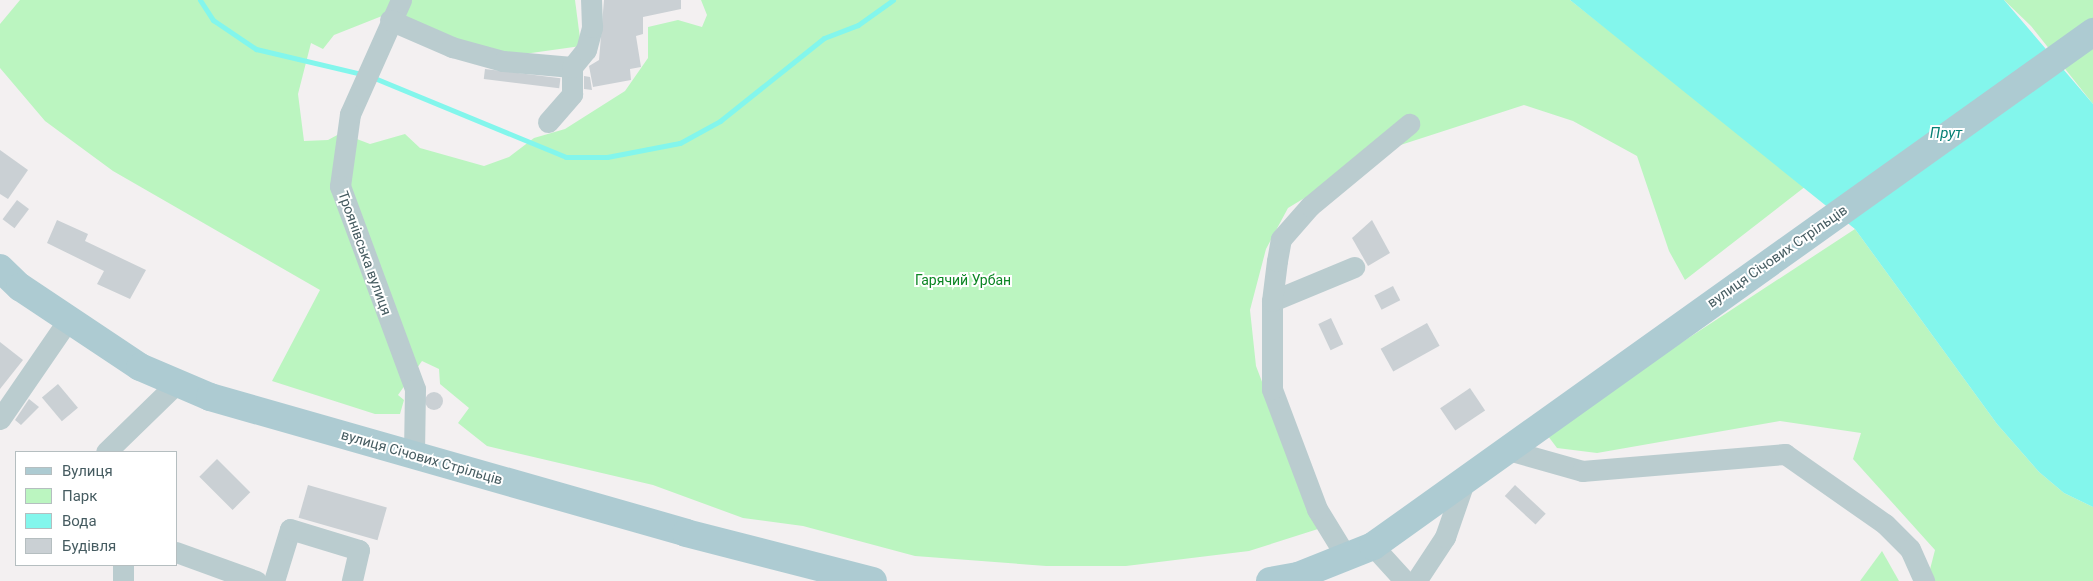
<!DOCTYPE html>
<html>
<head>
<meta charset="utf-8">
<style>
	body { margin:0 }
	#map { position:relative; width:2093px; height:581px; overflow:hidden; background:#f3f0f1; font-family:Roboto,sans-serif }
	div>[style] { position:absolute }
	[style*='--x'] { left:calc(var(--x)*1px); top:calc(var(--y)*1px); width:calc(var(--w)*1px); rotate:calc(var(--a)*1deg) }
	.green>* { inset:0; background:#bbf5c0 }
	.water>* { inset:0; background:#83f6ec }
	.stream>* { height:5px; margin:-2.5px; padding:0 2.5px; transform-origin:2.5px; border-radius:2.5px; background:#83f6ec }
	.building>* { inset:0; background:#cad0d4; transform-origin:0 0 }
	.round { border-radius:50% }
	.minor>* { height:21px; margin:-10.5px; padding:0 10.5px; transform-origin:10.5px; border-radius:10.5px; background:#bacccf }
	.major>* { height:28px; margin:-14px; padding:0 14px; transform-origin:14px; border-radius:14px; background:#adcbd2 }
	span { translate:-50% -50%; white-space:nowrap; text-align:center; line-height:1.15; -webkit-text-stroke:4px #fff; paint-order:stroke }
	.street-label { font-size:14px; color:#465c61 }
	.park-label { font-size:14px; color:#0d8625 }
	.water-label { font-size:15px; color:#067f74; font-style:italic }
	.legend { position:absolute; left:15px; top:451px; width:162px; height:115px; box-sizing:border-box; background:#fff; border:1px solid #b5bec0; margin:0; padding:6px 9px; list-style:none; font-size:15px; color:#465c61 }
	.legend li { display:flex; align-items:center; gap:10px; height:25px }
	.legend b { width:25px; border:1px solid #b5bec0 }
</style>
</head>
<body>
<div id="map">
	<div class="green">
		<i style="clip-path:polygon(20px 0,395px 0,382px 16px,334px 35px,323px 49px,311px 43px,298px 94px,304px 141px,328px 140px,341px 133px,370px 144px,405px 134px,420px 148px,484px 166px,509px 157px,534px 138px,565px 129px,625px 91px,648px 58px,648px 27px,678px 20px,702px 27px,707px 15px,701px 0,1570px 0,1806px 186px,1685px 280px,1669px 251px,1637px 156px,1573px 121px,1524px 105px,1382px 151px,1288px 208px,1266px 249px,1250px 310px,1256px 366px,1318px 529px,1249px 551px,1126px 566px,1046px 566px,915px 556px,803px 526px,743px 518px,653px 485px,487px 446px,458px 423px,469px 408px,440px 384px,439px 369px,422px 361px,398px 395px,404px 400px,400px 414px,375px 414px,272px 381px,320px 290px,113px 171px,45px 121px,0 68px,0 24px)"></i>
		<i style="clip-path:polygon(410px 0,575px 0,581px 46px,502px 57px,402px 22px)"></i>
		<i style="clip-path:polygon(2004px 0,2093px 0,2093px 104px,2031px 26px)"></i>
		<i style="clip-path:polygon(1855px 229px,1997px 424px,2039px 472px,2064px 493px,2093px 507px,2093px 581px,1927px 581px,1935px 550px,1853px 459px,1861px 433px,1780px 421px,1597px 453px,1557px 448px,1545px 432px)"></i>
		<i style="clip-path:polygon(1882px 551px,1899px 581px,1860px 581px)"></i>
	</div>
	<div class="water">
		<i style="clip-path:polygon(1570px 0,2004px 0,2093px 104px,2093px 507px,2064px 493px,2039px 472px,1997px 424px,1855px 229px)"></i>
	</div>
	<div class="stream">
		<i style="--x:200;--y:0;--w:24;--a:57"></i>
		<i style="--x:213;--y:20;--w:52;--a:34"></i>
		<i style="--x:256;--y:49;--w:109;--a:13.3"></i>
		<i style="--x:372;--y:77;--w:210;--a:22.4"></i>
		<i style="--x:566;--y:157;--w:41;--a:0"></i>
		<i style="--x:607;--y:157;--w:74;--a:-10.9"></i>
		<i style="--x:680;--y:143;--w:46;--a:-28.8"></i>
		<i style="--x:720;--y:121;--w:133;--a:-38.6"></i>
		<i style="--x:824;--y:38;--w:36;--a:-21"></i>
		<i style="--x:858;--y:25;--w:43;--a:-35.5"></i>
	</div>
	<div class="building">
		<i style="clip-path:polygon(604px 0,681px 0,681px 9px,643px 17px,643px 34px,636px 36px,641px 67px,630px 69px,631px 80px,593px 87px,589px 66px,599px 60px)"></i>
		<i style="left:485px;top:69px;width:76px;height:10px;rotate:7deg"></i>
		<i style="clip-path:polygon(584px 76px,590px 77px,592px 90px,584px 89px)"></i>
		<i style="clip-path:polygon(0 150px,28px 170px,8px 199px,0 194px)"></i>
		<i style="left:17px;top:200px;width:15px;height:24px;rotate:37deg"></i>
		<i style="clip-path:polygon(57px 220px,88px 234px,85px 241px,146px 270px,130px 299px,97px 284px,104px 271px,47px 243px)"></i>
		<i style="clip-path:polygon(1372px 220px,1390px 253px,1368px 266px,1352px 238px)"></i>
		<i style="left:1393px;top:286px;width:16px;height:21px;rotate:63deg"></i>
		<i style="left:1331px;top:318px;width:29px;height:14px;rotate:65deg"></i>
		<i style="left:1427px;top:323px;width:26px;height:53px;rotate:61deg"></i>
		<i style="clip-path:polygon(0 342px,23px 360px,0 389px)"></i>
		<i style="left:58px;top:384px;width:31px;height:21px;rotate:50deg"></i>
		<i style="left:1470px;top:388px;width:27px;height:36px;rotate:56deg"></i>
		<i class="round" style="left:425px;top:392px;width:18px;height:18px"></i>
		<i style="clip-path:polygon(29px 399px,39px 407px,21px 425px,15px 420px)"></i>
		<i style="left:217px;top:459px;width:47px;height:25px;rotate:45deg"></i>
		<i style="left:308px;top:485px;width:82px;height:34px;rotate:16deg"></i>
		<i style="left:1515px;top:485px;width:42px;height:15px;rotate:43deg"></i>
	</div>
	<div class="minor">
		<i style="--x:401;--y:0;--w:125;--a:114.1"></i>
		<i style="--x:350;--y:114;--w:73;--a:97.9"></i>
		<i style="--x:340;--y:186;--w:216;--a:69.7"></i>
		<i style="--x:415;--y:389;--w:65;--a:90.9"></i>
		<i style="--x:390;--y:20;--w:68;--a:23.5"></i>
		<i style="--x:452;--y:47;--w:53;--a:15.4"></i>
		<i style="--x:503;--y:61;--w:69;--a:5"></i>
		<i style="--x:548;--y:122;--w:37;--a:-49"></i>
		<i style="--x:572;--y:94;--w:27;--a:-90"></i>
		<i style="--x:572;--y:67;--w:22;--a:-51"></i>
		<i style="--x:586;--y:50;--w:24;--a:-75"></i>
		<i style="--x:592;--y:27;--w:27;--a:-92"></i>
		<i style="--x:1272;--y:301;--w:89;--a:-22.5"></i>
		<i style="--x:0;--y:419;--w:120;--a:-55.5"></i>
		<i style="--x:1508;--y:450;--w:77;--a:15.8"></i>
		<i style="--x:1582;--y:471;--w:204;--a:-4.8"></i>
		<i style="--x:1785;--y:454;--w:122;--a:35"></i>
		<i style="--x:1885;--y:524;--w:35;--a:45"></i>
		<i style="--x:1910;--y:549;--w:35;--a:66"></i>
		<i style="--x:106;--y:452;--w:99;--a:-44.2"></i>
		<i style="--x:1373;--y:546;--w:47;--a:47.6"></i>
		<i style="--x:176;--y:552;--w:85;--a:19.9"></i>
		<i style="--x:1347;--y:558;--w:57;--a:-121.5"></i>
		<i style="--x:1317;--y:509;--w:128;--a:-110.6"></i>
		<i style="--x:1272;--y:389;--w:88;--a:-90"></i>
		<i style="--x:1272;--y:301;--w:40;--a:-82.9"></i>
		<i style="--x:1277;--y:261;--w:22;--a:-80"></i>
		<i style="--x:1281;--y:239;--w:44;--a:-48.7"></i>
		<i style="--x:1310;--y:206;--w:129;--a:-39.6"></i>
		<i style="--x:123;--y:581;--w:16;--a:-90"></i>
		<i style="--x:274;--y:581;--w:54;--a:-72.9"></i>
		<i style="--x:290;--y:529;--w:72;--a:16.9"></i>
		<i style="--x:359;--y:550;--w:32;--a:103"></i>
		<i style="--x:1416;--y:581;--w:53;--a:-56.6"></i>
		<i style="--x:1445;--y:537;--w:55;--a:-70.9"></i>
	</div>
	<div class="major">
		<i style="--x:0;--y:268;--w:28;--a:44"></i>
		<i style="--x:20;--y:287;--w:144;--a:33.7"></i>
		<i style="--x:140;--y:367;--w:76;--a:23.2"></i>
		<i style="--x:210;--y:397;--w:495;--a:15.9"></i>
		<i style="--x:686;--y:533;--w:193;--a:14.4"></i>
		<i style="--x:1270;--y:581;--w:28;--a:-10"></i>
		<i style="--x:1298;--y:576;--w:81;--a:-21.8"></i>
		<i style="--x:1373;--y:546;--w:885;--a:-35.52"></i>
	</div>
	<div class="street-label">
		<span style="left:365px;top:253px;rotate:70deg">Троянівська вулиця</span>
		<span style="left:1777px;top:256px;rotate:-35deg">вулиця Січових Стрільців</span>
		<span style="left:422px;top:457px;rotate:16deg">вулиця Січових Стрільців</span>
	</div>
	<div class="park-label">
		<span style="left:963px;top:280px">Гарячий Урбан</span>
	</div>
	<div class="water-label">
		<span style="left:1946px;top:134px">Прут</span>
	</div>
	<ul class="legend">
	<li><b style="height:6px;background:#adcbd2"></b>Вулиця</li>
	<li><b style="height:14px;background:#bbf5c0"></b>Парк</li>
	<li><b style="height:14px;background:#83f6ec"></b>Вода</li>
	<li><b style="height:14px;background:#cad0d4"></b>Будівля</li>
	</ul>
</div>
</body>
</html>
